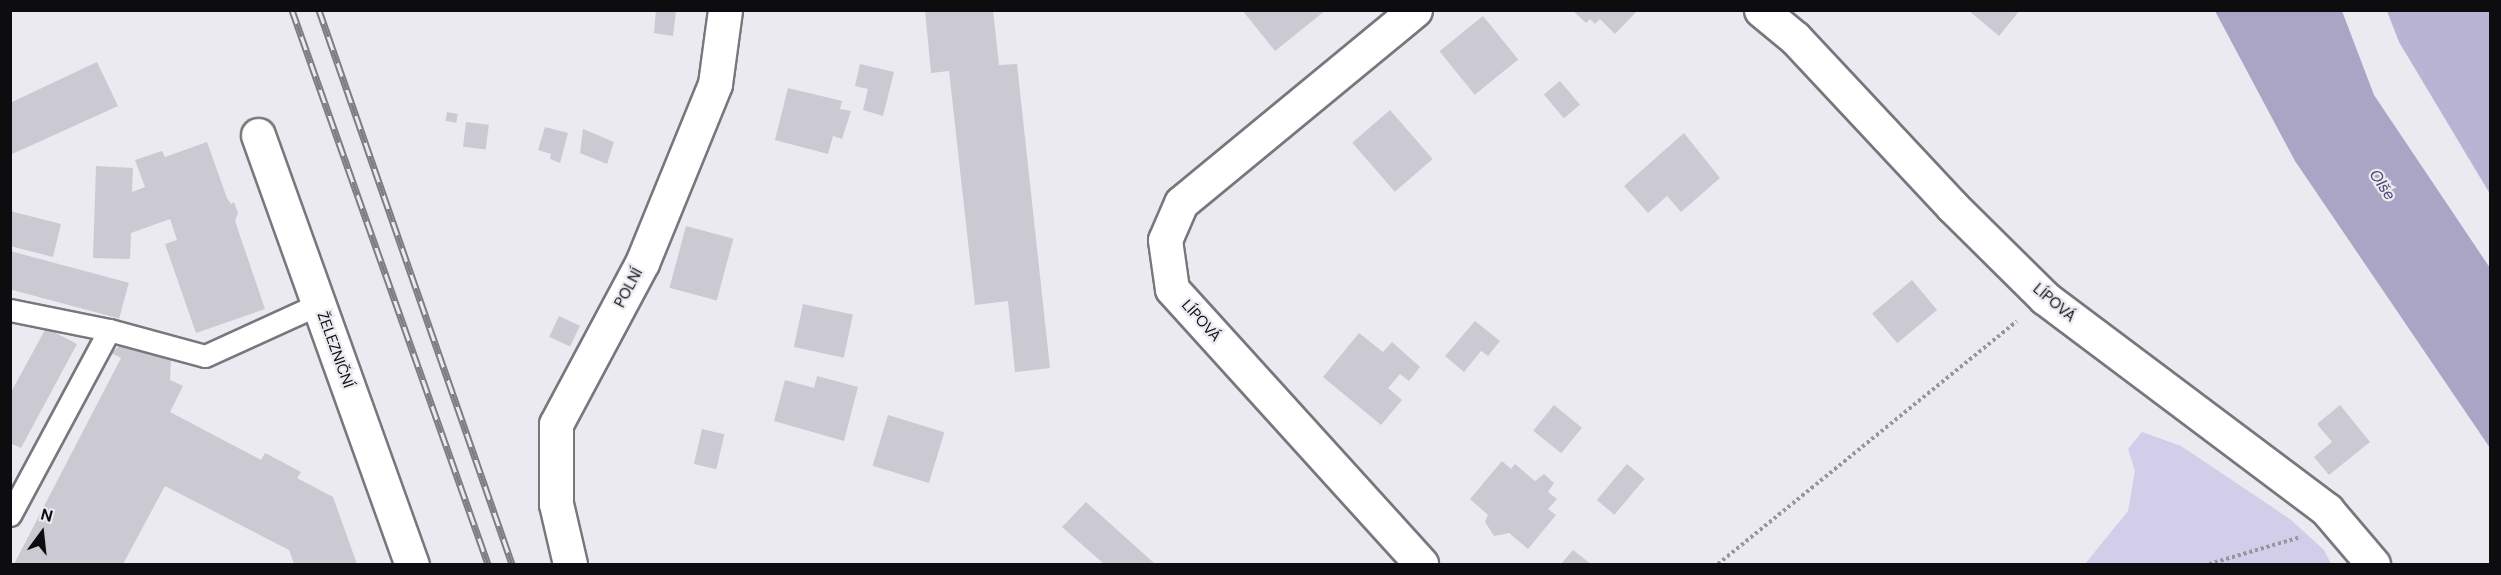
<!DOCTYPE html>
<html>
<head>
<meta charset="utf-8">
<style>
	body { margin:0 }
	#map { position:relative; width:2501px; height:575px; overflow:hidden; background:#ebeaf1; font-family:"DM Sans",sans-serif }
	div>[style] { position:absolute }
	[style*='--x'] { left:calc(var(--x)*1px); top:calc(var(--y)*1px); width:calc(var(--w)*1px); rotate:calc(var(--a)*1deg) }
	.green>* { inset:0; background:#d2cde9 }
	.forest>* { inset:0; background:#bab4d4 }
	.water>* { inset:0; background:#aba5c5 }
	.building>* { inset:0; background:#cbcad2; transform-origin:0 0 }
	.path>* { height:4px; margin-top:-2px; transform-origin:0; background:repeating-linear-gradient(90deg,#96969b 0 3px,transparent 0 6px) }
	.roads { filter:drop-shadow(2px 0 #78777e) drop-shadow(-2px 0 #78777e) drop-shadow(0 2px #78777e) drop-shadow(0 -2px #78777e) }
	.lane>* { height:21px; margin:-10.5px; padding:0 10.5px; transform-origin:10.5px; border-radius:10.5px; background:#fff }
	.street>* { height:33px; margin:-16.5px; padding:0 16.5px; transform-origin:16.5px; border-radius:16.5px; background:#fff }
	.rail>* { height:7px; margin-top:-3.5px; transform-origin:0; background:repeating-linear-gradient(90deg,#ebeaf1 0 14px,#7e7d82 0 28px); box-sizing:border-box; border-block:2px solid #7e7d82 }
	span { translate:-50% -50%; white-space:nowrap; text-align:center; line-height:1.15; -webkit-text-stroke:4.5px #ebeaf1; paint-order:stroke }
	.street-label { font-size:15px; color:#0d0d0f }
	.water-label { font-size:16px; color:#504573; font-style:italic }
	.frame { position:absolute; inset:0; border:12px solid #0d0d0f; pointer-events:none }
	.north { position:absolute; left:12px; top:503px; width:60px; height:60px; -webkit-text-stroke:4px #ebeaf1; paint-order:stroke; rotate:15deg; font-size:16px; font-weight:700; line-height:24px; text-align:center; color:#0d0d0f }
	.north::after { content:''; display:block; margin:auto; width:21px; height:27px; background:#0d0d0f; clip-path:polygon(50% 0,100% 100%,50% 72%,0 100%) }
</style>
</head>
<body>
<div id="map">
	<div class="green">
		<i style="clip-path:polygon(2142px 432px,2181px 446px,2290px 519px,2324px 550px,2331px 564px,2085px 564px,2128px 511px,2135px 471px,2128px 449px)"></i>
	</div>
	<div class="forest">
		<i style="clip-path:polygon(2387px 11px,2490px 11px,2490px 194px,2399px 42px)"></i>
	</div>
	<div class="water">
		<i style="clip-path:polygon(2215px 11px,2342px 11px,2374px 95px,2490px 268px,2490px 448px,2295px 161px)"></i>
	</div>
	<div class="building">
		<i style="clip-path:polygon(656px 10px,676px 10px,673px 36px,654px 33px)"></i>
		<i style="clip-path:polygon(925px 10px,993px 10px,999px 65px,1017px 64px,1050px 368px,1015px 372px,1008px 301px,975px 305px,949px 71px,931px 73px)"></i>
		<i style="clip-path:polygon(1242px 10px,1326px 10px,1275px 51px)"></i>
		<i style="clip-path:polygon(1572px 10px,1638px 10px,1615px 34px,1600px 19px,1595px 24px,1590px 19px,1586px 23px)"></i>
		<i style="clip-path:polygon(1968px 10px,2020px 10px,1999px 36px)"></i>
		<i style="left:1483px;top:16px;width:56px;height:56px;rotate:51deg"></i>
		<i style="clip-path:polygon(97px 62px,118px 106px,10px 155px,10px 103px)"></i>
		<i style="clip-path:polygon(860px 64px,894px 72px,883px 116px,863px 110px,868px 89px,855px 86px)"></i>
		<i style="left:1560px;top:81px;width:31px;height:21px;rotate:50deg"></i>
		<i style="clip-path:polygon(788px 88px,842px 101px,840px 109px,851px 111px,842px 139px,833px 136px,828px 154px,775px 140px)"></i>
		<i style="left:1390px;top:110px;width:65px;height:50px;rotate:49deg"></i>
		<i style="left:447px;top:112px;width:11px;height:9px;rotate:10deg"></i>
		<i style="left:466px;top:122px;width:23px;height:25px;rotate:7deg"></i>
		<i style="clip-path:polygon(545px 127px,568px 133px,560px 163px,550px 159px,551px 154px,538px 150px)"></i>
		<i style="clip-path:polygon(583px 129px,614px 142px,607px 164px,580px 153px)"></i>
		<i style="clip-path:polygon(1684px 133px,1720px 178px,1681px 212px,1667px 196px,1648px 213px,1624px 186px)"></i>
		<i style="clip-path:polygon(207px 142px,227px 198px,231px 204px,234px 202px,238px 213px,235px 221px,265px 309px,196px 333px,165px 244px,177px 240px,170px 219px,131px 233px,130px 259px,93px 258px,96px 166px,133px 168px,132px 192px,145px 187px,135px 160px,162px 151px,165px 157px)"></i>
		<i style="clip-path:polygon(10px 211px,61px 224px,53px 257px,10px 246px)"></i>
		<i style="left:686px;top:226px;width:49px;height:64px;rotate:15deg"></i>
		<i style="left:10px;top:251px;width:123px;height:37px;rotate:15deg"></i>
		<i style="left:1912px;top:280px;width:39px;height:52px;rotate:50deg"></i>
		<i style="left:803px;top:304px;width:51px;height:44px;rotate:12deg"></i>
		<i style="left:559px;top:316px;width:23px;height:23px;rotate:25deg"></i>
		<i style="clip-path:polygon(1475px 321px,1500px 341px,1488px 356px,1481px 351px,1464px 372px,1445px 356px)"></i>
		<i style="clip-path:polygon(46px 328px,77px 344px,21px 448px,10px 443px,10px 394px)"></i>
		<i style="clip-path:polygon(1359px 333px,1383px 352px,1392px 342px,1420px 367px,1409px 381px,1400px 374px,1388px 388px,1402px 400px,1381px 425px,1323px 377px)"></i>
		<i style="clip-path:polygon(130px 338px,171px 357px,170px 380px,183px 386px,170px 412px,261px 460px,265px 453px,301px 472px,297px 478px,333px 497px,357px 564px,294px 564px,289px 550px,165px 486px,123px 564px,14px 564px,121px 358px,111px 353px)"></i>
		<i style="clip-path:polygon(817px 376px,858px 387px,844px 441px,774px 421px,785px 380px,814px 388px)"></i>
		<i style="left:1554px;top:405px;width:36px;height:33px;rotate:39deg"></i>
		<i style="clip-path:polygon(2340px 405px,2370px 442px,2329px 475px,2314px 457px,2332px 442px,2317px 424px)"></i>
		<i style="left:888px;top:415px;width:59px;height:53px;rotate:17deg"></i>
		<i style="left:702px;top:429px;width:23px;height:36px;rotate:13deg"></i>
		<i style="clip-path:polygon(1502px 461px,1511px 469px,1515px 464px,1535px 481px,1544px 474px,1554px 483px,1548px 492px,1557px 499px,1548px 509px,1556px 515px,1528px 549px,1509px 533px,1494px 536px,1485px 522px,1488px 515px,1470px 499px)"></i>
		<i style="left:1627px;top:464px;width:23px;height:47px;rotate:40deg"></i>
		<i style="clip-path:polygon(1086px 502px,1154px 563px,1153px 564px,1104px 564px,1062px 527px)"></i>
		<i style="clip-path:polygon(1573px 550px,1591px 564px,1561px 564px)"></i>
	</div>
	<div class="path">
		<i style="--x:1718;--y:564;--w:385;--a:-39.1"></i>
		<i style="--x:2209;--y:564;--w:96;--a:-16.4"></i>
	</div>
	<div class="roads">
		<div class="lane">
			<i style="--x:10;--y:310;--w:101;--a:11.4"></i>
			<i style="--x:10;--y:515;--w:210;--a:-61.8"></i>
			<i style="--x:109;--y:330;--w:99;--a:15.2"></i>
			<i style="--x:205;--y:356;--w:125;--a:-24.5"></i>
		</div>
		<div class="street">
			<i style="--x:1415;--y:10;--w:303;--a:140.5"></i>
			<i style="--x:1181;--y:203;--w:40;--a:113.4"></i>
			<i style="--x:1165;--y:240;--w:49;--a:81.9"></i>
			<i style="--x:1172;--y:289;--w:371;--a:47.8"></i>
			<i style="--x:1761;--y:10;--w:44;--a:39.5"></i>
			<i style="--x:1795;--y:38;--w:231;--a:46.9"></i>
			<i style="--x:1953;--y:207;--w:129;--a:44.7"></i>
			<i style="--x:2045;--y:298;--w:353;--a:36.9"></i>
			<i style="--x:2327;--y:510;--w:71;--a:49.6"></i>
			<i style="--x:258;--y:135;--w:456;--a:70.3"></i>
			<i style="--x:570;--y:564;--w:62;--a:-103.1"></i>
			<i style="--x:556;--y:504;--w:80;--a:-90"></i>
			<i style="--x:556;--y:424;--w:183;--a:-61.9"></i>
			<i style="--x:642;--y:263;--w:193;--a:-67.8"></i>
			<i style="--x:715;--y:84;--w:75;--a:-82.3"></i>
		</div>
	</div>
	<div class="rail">
		<i style="--x:292;--y:10;--w:588;--a:70.52"></i>
		<i style="--x:319;--y:10;--w:587;--a:70.79"></i>
	</div>
	<div class="street-label">
		<span style="left:629px;top:288px;rotate:-62deg">POLNÍ</span>
		<span style="left:2054px;top:303px;rotate:40deg">LÍPOVÁ</span>
		<span style="left:1201px;top:321px;rotate:48deg">LÍPOVÁ</span>
		<span style="left:335px;top:350px;rotate:70deg">ŽELEZNIČNÍ</span>
	</div>
	<div class="water-label">
		<span style="left:2382px;top:185px;rotate:56deg">Olše</span>
	</div>
	<div class="frame"></div>
	<div class="north">N</div>
</div>
</body>
</html>
